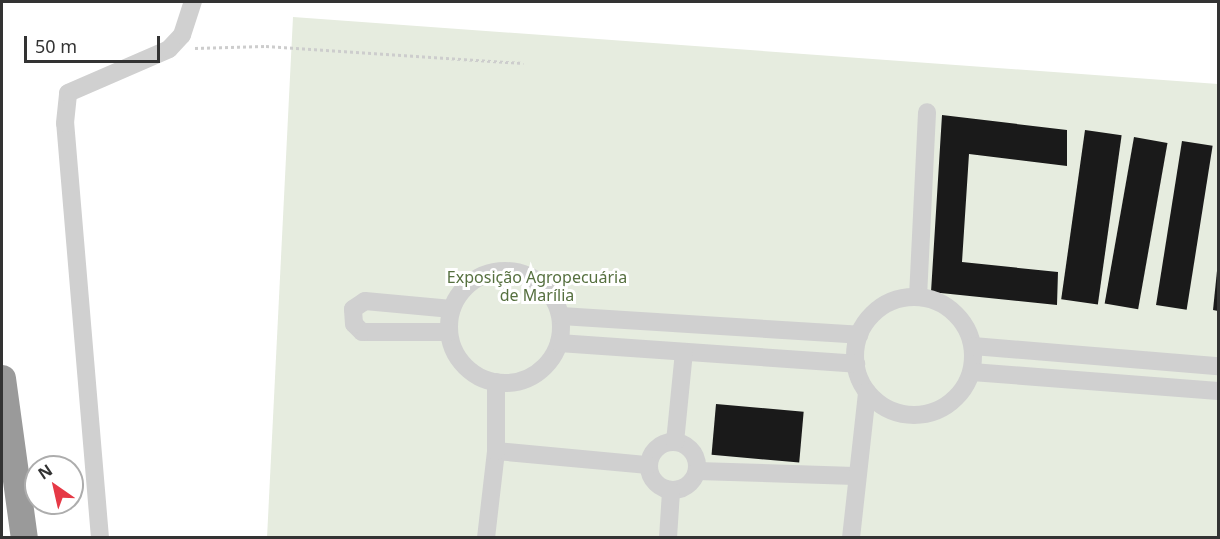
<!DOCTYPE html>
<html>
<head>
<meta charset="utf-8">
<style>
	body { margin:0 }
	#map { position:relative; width:1220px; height:539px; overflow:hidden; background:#fff; font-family:"Noto Sans",sans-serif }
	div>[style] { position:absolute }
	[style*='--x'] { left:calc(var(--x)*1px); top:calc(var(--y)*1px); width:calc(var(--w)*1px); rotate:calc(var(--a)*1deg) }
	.green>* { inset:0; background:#e6ecdf }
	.building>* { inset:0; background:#1a1a1a; transform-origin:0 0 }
	.path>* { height:3px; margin-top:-1.5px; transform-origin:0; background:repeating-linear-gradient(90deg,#cdcdcd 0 3px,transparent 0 6px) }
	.minor>* { height:18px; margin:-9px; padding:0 9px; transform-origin:9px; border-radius:9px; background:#d0d0d0 }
	.minor>.ring { margin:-9px; padding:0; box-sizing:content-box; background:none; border:18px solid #d0d0d0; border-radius:50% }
	.highway>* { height:27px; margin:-13.5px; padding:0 13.5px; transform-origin:13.5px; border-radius:13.5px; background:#9a9a9a }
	span { translate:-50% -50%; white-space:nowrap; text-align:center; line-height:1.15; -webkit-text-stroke:6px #fff; paint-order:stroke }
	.park-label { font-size:16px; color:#56703f }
	.frame { position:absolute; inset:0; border:3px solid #333; pointer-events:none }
	.north { position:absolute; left:24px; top:455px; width:60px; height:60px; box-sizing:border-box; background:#fff; border:2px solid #adadad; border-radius:50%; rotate:326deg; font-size:16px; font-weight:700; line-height:24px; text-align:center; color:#333 }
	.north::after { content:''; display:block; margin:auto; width:21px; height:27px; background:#e63946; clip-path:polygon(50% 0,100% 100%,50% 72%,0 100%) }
	.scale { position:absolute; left:24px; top:36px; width:136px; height:27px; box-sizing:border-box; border:3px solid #333; border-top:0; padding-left:8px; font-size:18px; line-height:21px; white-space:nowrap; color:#333; -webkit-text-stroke:4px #fff; paint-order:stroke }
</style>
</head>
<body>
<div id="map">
	<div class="green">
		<i style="clip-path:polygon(293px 17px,1218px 84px,1218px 537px,267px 538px)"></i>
	</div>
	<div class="building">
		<i style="clip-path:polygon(942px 115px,1067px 130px,1067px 166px,969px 154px,962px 262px,1058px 272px,1057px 305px,931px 292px)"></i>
		<i style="left:1085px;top:130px;width:37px;height:171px;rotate:8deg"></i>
		<i style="left:1134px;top:137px;width:34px;height:169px;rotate:10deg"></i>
		<i style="left:1182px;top:141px;width:31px;height:166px;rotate:9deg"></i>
		<i style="clip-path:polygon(1218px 261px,1218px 311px,1213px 310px)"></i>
		<i style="left:716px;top:404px;width:88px;height:51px;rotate:5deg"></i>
	</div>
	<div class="path">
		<i style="--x:195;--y:48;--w:71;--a:-1.6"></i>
		<i style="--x:266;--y:46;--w:258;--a:3.8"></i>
	</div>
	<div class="minor">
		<i class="ring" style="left:449px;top:271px;width:94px;height:94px"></i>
		<i style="--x:918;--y:297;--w:185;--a:-87.2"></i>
		<i class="ring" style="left:855px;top:297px;width:100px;height:100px"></i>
		<i style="--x:561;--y:316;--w:299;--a:3.6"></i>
		<i style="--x:449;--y:332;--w:87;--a:180"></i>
		<i style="--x:362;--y:332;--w:11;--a:-135"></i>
		<i style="--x:354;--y:324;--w:15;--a:-94"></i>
		<i style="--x:353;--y:309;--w:14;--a:-34"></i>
		<i style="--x:365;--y:301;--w:87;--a:5.3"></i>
		<i style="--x:559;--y:343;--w:298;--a:4"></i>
		<i style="--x:973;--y:346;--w:246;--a:4.7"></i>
		<i style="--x:972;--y:372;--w:247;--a:4.4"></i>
		<i class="ring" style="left:649px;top:442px;width:30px;height:30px"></i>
		<i style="--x:675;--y:442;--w:90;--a:-84.3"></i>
		<i style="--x:496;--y:451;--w:153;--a:5.3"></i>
		<i style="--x:697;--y:471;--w:158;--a:1.8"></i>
		<i style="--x:100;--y:538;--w:416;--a:-94.8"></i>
		<i style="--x:65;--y:123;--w:30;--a:-84"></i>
		<i style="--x:68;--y:93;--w:110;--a:-23.5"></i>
		<i style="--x:169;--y:49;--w:19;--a:-47"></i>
		<i style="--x:182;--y:35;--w:35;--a:-72"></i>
		<i style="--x:486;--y:538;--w:88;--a:-83.4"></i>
		<i style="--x:496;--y:451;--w:69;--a:-90"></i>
		<i style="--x:668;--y:538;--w:47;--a:-86.3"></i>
		<i style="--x:851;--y:538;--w:147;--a:-83.7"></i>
	</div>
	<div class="highway">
		<i style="--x:2;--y:378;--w:162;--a:82.2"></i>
	</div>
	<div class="park-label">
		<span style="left:537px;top:286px">Exposição Agropecuária<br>de Marília</span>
	</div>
	<div class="frame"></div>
	<div class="north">N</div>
	<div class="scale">50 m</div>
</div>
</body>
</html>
